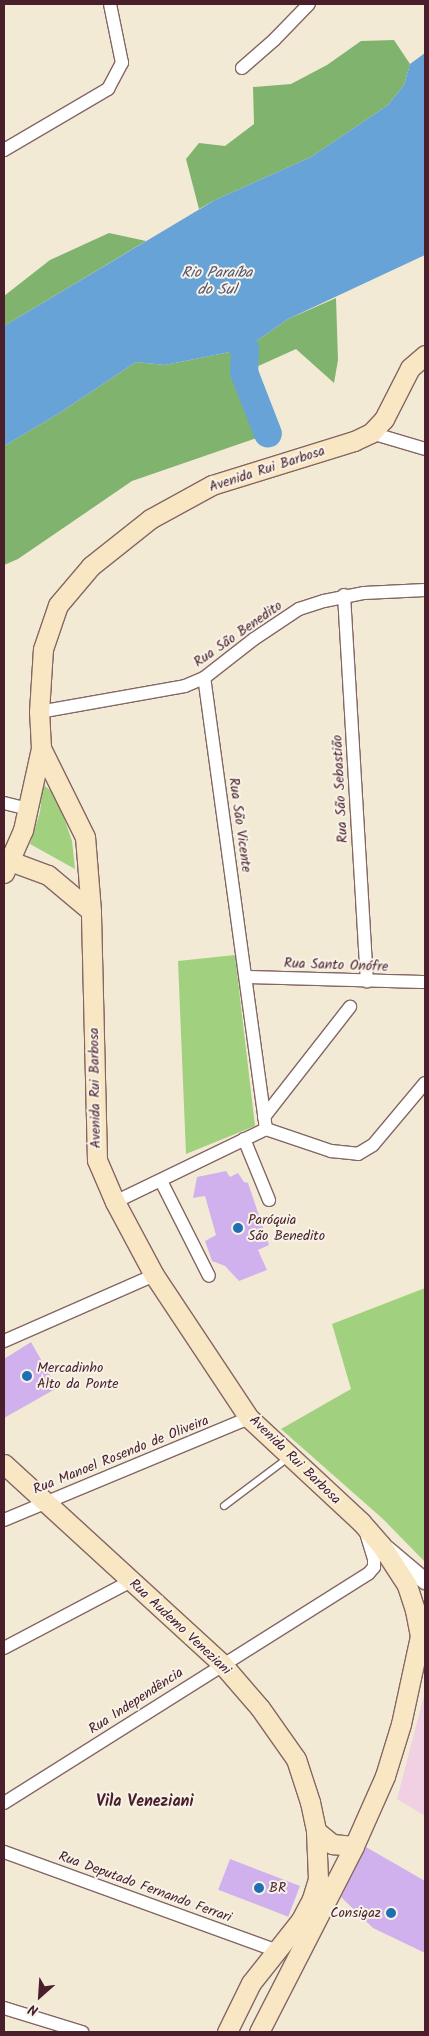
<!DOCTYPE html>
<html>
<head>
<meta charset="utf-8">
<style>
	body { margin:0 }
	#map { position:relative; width:429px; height:2036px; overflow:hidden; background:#f3ead5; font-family:Kalam,sans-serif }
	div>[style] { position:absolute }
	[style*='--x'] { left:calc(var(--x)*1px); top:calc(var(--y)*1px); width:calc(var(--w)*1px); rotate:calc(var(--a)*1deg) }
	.built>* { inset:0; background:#f1d0e3 }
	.green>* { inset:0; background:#a1d17f }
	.forest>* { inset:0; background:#80b36e }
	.water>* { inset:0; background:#68a3d8 }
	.river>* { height:28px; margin:-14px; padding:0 14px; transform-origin:14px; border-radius:14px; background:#68a3d8 }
	.building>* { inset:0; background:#d1b1ed; transform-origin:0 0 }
	.roads { filter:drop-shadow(1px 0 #856666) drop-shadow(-1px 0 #856666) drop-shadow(0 1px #856666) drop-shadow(0 -1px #856666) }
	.service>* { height:6px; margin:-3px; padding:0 3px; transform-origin:3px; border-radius:3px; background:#fff }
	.minor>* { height:12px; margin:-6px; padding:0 6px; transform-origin:6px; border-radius:6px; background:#fff }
	.tertiary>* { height:16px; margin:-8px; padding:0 8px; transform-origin:8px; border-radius:8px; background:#fff }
	.secondary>* { height:19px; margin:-9.5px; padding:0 9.5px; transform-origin:9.5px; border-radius:9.5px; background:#f9e7c3 }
	.dots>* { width:14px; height:14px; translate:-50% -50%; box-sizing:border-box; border:2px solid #f7f3e8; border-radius:50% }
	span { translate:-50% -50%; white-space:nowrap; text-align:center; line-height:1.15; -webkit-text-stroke:4px #f7f3e8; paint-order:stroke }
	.street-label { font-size:14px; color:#4a1f2b }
	.poi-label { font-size:14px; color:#4a1f2b }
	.left { translate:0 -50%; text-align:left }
	.right { translate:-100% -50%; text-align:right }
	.water-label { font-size:15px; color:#565470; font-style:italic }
	.quarter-label { font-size:16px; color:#4a1f2b; font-weight:700 }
	.frame { position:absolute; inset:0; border:5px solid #4a1f2b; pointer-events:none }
	.north { position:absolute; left:15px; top:1971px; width:50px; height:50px; -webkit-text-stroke:4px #f7f3e8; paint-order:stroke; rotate:206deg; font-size:14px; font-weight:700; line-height:20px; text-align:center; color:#4a1f2b }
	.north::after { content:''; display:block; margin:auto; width:18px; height:22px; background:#4a1f2b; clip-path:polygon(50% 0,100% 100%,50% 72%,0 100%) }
</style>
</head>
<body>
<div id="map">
	<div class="built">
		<i style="clip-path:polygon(425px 1692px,425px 1816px,397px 1799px)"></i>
	</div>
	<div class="green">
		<i style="clip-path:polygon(43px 784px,52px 792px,62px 812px,72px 841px,75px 869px,30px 844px,40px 812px)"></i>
		<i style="clip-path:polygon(235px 955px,255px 1126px,186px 1154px,178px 961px)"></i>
		<i style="clip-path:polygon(425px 1288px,425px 1562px,383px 1519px,281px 1429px,351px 1389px,332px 1324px)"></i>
	</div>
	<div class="forest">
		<i style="clip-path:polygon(394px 40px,410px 64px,404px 85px,388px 105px,311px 157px,215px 200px,199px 209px,186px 159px,199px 143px,225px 146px,254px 124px,253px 87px,291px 84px,327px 65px,361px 41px)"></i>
		<i style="clip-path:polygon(109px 233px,146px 241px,4px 326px,4px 296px,50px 260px)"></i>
		<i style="clip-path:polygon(336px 298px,338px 360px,334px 383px,296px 349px,245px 372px,268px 434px,132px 481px,18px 559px,4px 565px,4px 446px,58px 414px,136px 362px,165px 365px,245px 349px,288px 319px)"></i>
	</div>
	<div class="water">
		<i style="clip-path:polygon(425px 53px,425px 255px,288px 319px,245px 349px,165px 365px,136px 362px,58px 414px,4px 446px,4px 326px,215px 200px,311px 157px,388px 105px,404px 85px,410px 64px)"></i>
	</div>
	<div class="river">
		<i style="--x:220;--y:323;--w:36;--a:46"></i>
		<i style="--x:245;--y:349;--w:23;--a:92"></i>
		<i style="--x:244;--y:372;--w:66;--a:68.8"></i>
	</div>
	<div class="building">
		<i style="clip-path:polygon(226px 1171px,230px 1177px,238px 1173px,244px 1182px,248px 1183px,269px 1245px,258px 1250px,267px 1270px,239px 1281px,225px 1266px,212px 1261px,205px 1241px,216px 1235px,205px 1196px,193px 1198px,197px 1177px)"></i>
		<i style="clip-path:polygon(31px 1342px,57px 1388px,4px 1418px,4px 1359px)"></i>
		<i style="clip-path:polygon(366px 1847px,425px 1881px,425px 1953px,373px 1928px,341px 1897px)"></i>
		<i style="left:230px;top:1859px;width:75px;height:33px;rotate:21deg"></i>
	</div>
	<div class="roads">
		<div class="service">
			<i style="--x:224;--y:1506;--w:80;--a:-36.9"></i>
		</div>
		<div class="minor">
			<i style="--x:242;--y:68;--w:43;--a:-41.2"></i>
			<i style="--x:274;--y:40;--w:50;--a:-45.8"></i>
			<i style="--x:4;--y:150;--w:121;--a:-30.4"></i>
			<i style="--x:108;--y:89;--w:30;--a:-62"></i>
			<i style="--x:122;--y:63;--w:60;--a:-101.5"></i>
			<i style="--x:371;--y:433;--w:56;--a:16.5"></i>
			<i style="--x:344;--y:595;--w:387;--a:86.6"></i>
			<i style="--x:39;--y:712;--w:148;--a:-10.1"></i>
			<i style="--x:185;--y:686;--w:21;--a:-23"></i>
			<i style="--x:204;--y:678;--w:63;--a:-38"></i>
			<i style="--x:254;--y:639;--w:54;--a:-33.7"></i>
			<i style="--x:299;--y:609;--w:26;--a:-18"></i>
			<i style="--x:324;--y:601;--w:41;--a:-11.3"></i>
			<i style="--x:364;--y:593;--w:61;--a:-2.8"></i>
			<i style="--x:4;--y:803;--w:25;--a:14"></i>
			<i style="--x:246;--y:977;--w:179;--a:1.6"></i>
			<i style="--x:264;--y:1117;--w:140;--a:-52"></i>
			<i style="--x:266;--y:1129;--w:69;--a:18.7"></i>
			<i style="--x:331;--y:1151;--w:27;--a:6"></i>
			<i style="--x:358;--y:1154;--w:17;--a:-31"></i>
			<i style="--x:373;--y:1145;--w:81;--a:-50"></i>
			<i style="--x:244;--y:1139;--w:66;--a:67.7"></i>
			<i style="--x:161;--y:1181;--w:106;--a:63.2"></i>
			<i style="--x:115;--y:1202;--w:168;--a:-25.8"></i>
			<i style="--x:266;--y:1129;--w:455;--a:-97.8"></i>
			<i style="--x:4;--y:1341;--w:164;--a:-23.7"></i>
			<i style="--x:4;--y:1520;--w:265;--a:-22.6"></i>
			<i style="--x:4;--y:1648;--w:144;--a:-27.8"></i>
			<i style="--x:4;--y:1803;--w:431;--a:-32.2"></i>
			<i style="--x:369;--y:1573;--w:8;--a:-50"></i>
			<i style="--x:374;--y:1567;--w:8;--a:-90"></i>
			<i style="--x:374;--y:1559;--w:28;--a:-107"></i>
			<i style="--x:4;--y:1852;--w:290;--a:19.9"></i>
			<i style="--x:4;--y:2008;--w:82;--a:17.1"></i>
		</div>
		<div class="tertiary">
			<i style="--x:387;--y:1549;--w:50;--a:40.1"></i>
		</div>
		<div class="secondary">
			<i style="--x:10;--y:861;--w:40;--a:20.2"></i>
			<i style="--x:48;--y:875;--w:56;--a:39.9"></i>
			<i style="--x:4;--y:873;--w:47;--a:-66.2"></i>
			<i style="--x:23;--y:830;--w:84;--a:-77.6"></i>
			<i style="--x:4;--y:1464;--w:296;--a:42.5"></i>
			<i style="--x:222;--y:1664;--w:58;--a:49.2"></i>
			<i style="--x:260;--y:1708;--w:62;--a:54.8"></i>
			<i style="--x:296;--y:1759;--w:45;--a:72"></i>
			<i style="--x:310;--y:1802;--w:30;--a:78"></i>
			<i style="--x:316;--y:1831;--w:48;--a:87.6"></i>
			<i style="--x:318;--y:1879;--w:21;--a:107"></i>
			<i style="--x:312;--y:1899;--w:24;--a:118"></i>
			<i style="--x:301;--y:1920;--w:80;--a:128.4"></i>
			<i style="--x:251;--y:1983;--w:55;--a:116.1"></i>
			<i style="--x:316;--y:1831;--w:21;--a:39"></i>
			<i style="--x:332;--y:1844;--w:22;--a:5"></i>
			<i style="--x:259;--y:2032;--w:209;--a:-62.9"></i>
			<i style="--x:354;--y:1846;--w:77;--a:-66.1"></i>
			<i style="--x:385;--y:1776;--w:54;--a:-72.9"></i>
			<i style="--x:401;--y:1724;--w:90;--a:-77.8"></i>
			<i style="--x:420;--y:1636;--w:26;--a:-101"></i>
			<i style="--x:415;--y:1610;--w:26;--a:-108"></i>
			<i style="--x:407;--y:1585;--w:48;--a:-123"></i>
			<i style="--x:381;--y:1545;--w:30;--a:-131"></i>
			<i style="--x:361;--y:1522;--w:153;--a:-137.1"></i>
			<i style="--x:249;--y:1418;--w:172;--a:-123.6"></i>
			<i style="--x:154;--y:1275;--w:83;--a:-118.1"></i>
			<i style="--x:115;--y:1202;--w:46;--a:-113.2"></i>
			<i style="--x:97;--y:1160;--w:249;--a:-91.4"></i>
			<i style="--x:91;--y:911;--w:74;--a:-94.6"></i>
			<i style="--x:85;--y:837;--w:99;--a:-116.3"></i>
			<i style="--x:41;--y:748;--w:36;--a:-93"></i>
			<i style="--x:39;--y:712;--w:63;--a:-86.4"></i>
			<i style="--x:43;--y:649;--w:46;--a:-71.2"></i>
			<i style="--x:58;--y:605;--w:51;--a:-49.8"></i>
			<i style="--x:91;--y:566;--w:75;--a:-38.5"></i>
			<i style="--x:150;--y:519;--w:71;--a:-28.7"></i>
			<i style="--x:212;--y:485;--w:149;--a:-17.2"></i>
			<i style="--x:354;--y:441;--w:19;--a:-25"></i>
			<i style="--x:371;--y:433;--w:19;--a:-47"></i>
			<i style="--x:384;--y:419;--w:57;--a:-63"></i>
			<i style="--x:410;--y:368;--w:20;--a:-41"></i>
		</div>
	</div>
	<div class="dots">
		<i style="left:238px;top:1228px;background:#1f6fb2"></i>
		<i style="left:27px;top:1376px;background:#1f6fb2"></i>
		<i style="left:259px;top:1888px;background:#1f6fb2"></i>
		<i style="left:391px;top:1913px;background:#1f6fb2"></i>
	</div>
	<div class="street-label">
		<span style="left:267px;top:469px;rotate:-18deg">Avenida Rui Barbosa</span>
		<span style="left:238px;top:634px;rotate:-35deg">Rua São Benedito</span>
		<span style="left:340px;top:789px;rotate:-93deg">Rua São Sebastião</span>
		<span style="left:240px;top:825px;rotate:82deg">Rua São Vicente</span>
		<span style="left:336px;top:965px;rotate:2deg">Rua Santo Onófre</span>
		<span style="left:95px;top:1088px;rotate:-91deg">Avenida Rui Barbosa</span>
		<span style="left:121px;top:1455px;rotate:-22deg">Rua Manoel Rosendo de Oliveira</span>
		<span style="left:295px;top:1460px;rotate:44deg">Avenida Rui Barbosa</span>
		<span style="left:180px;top:1627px;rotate:43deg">Rua Audemo Veneziani</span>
		<span style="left:136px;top:1701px;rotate:-33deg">Rua Independência</span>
		<span style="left:145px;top:1887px;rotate:20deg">Rua Deputado Fernando Ferrari</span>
	</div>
	<div class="poi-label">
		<span class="left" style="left:248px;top:1228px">Paróquia<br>São Benedito</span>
		<span class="left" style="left:37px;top:1376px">Mercadinho<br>Alto da Ponte</span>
		<span class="left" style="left:269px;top:1888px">BR</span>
		<span class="right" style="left:381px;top:1913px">Consigaz</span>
	</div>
	<div class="water-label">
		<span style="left:217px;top:282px">Rio Paraíba<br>do Sul</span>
	</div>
	<div class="quarter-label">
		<span style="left:145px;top:1802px">Vila Veneziani</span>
	</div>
	<div class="frame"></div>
	<div class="north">N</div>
</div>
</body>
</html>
